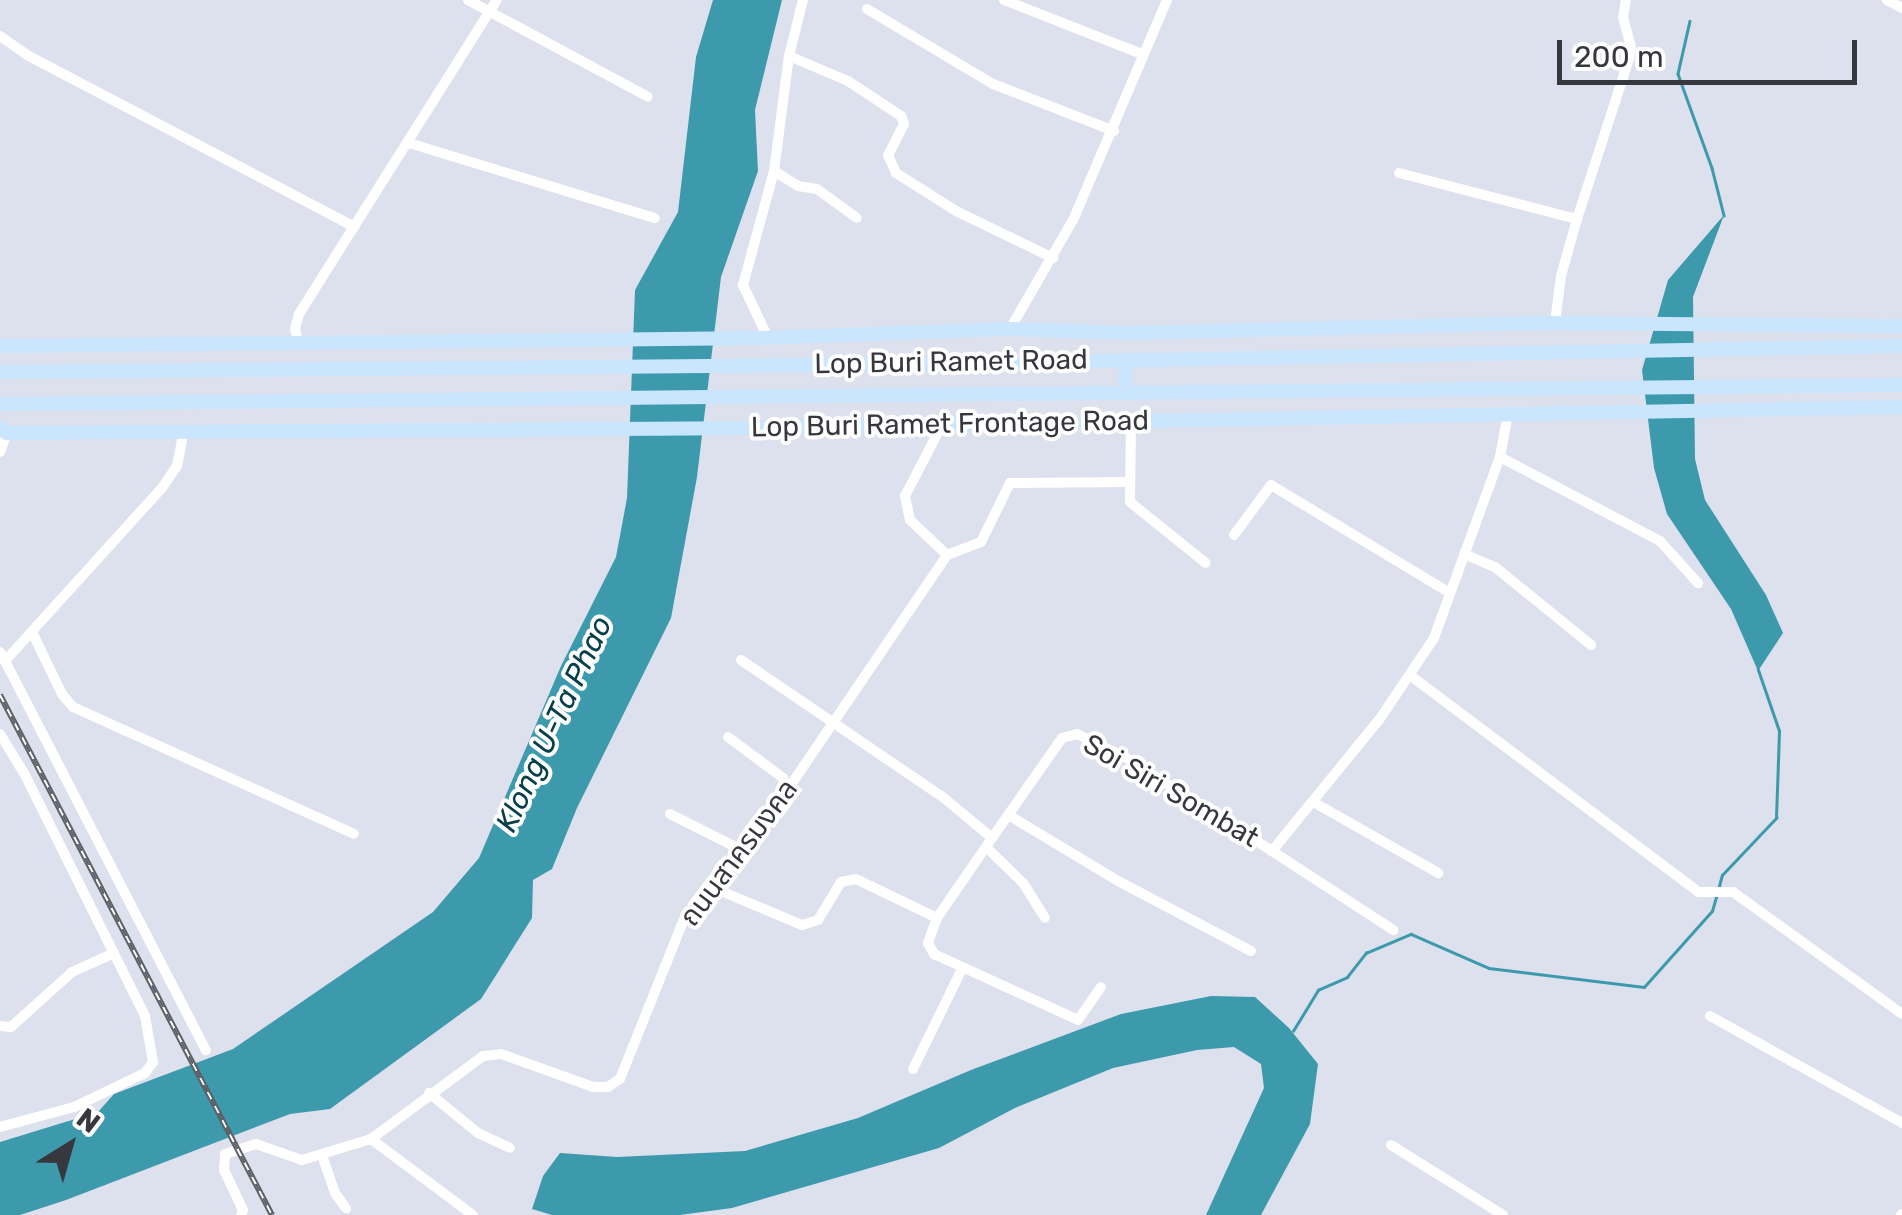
<!DOCTYPE html>
<html>
<head>
<meta charset="utf-8">
<style>
	body { margin:0 }
	#map { position:relative; width:1902px; height:1215px; overflow:hidden; background:#dde0ed; font-family:Rubik,"Noto Sans Thai",sans-serif }
	div>[style] { position:absolute }
	[style*='--x'] { left:calc(var(--x)*1px); top:calc(var(--y)*1px); width:calc(var(--w)*1px); rotate:calc(var(--a)*1deg) }
	.water>* { inset:0; background:#3d9aad }
	.stream>* { height:2.5px; margin:-1.25px; padding:0 1.25px; transform-origin:1.25px; border-radius:1.25px; background:#3d9aad }
	.minor>* { height:10px; margin:-5px; padding:0 5px; transform-origin:5px; border-radius:5px; background:#fff }
	.major>* { height:14px; margin:-7px; padding:0 7px; transform-origin:7px; border-radius:7px; background:#c9e6fe }
	.rail>* { height:6px; margin-top:-3px; transform-origin:0; background:repeating-linear-gradient(90deg,#fff 0 8px,#5e6067 0 16px); box-sizing:border-box; border-block:2px solid #5e6067 }
	span { translate:-50% -50%; white-space:nowrap; text-align:center; line-height:1.15; -webkit-text-stroke:8px #fff; paint-order:stroke }
	.street-label { font-size:28px; color:#36383d }
	.water-label { font-size:30px; color:#07404b; font-style:italic }
	.north { position:absolute; left:20px; top:1095px; width:100px; height:100px; -webkit-text-stroke:8px #fff; paint-order:stroke; rotate:37deg; font-size:28px; font-weight:700; line-height:40px; text-align:center; color:#36383d }
	.north::after { content:''; display:block; margin:auto; width:35px; height:45px; background:#36383d; clip-path:polygon(50% 0,100% 100%,50% 72%,0 100%) }
	.scale { position:absolute; left:1557px; top:40px; width:300px; height:45px; box-sizing:border-box; border:5px solid #36383d; border-top:0; padding-left:12px; font-size:30px; line-height:35px; white-space:nowrap; color:#36383d; -webkit-text-stroke:8px #fff; paint-order:stroke }
</style>
</head>
<body>
<div id="map">
	<div class="water">
		<i style="clip-path:polygon(713px 0,782px 0,755px 110px,758px 171px,721px 277px,697px 477px,671px 618px,577px 808px,552px 869px,533px 880px,532px 918px,481px 999px,330px 1109px,290px 1114px,66px 1200px,20px 1215px,0 1215px,0 1142px,98px 1112px,114px 1094px,233px 1049px,433px 912px,479px 858px,561px 666px,616px 557px,627px 498px,635px 290px,678px 212px,696px 57px)"></i>
		<i style="clip-path:polygon(1724px 215px,1693px 297px,1695px 459px,1705px 500px,1766px 595px,1783px 633px,1758px 671px,1731px 609px,1667px 514px,1654px 468px,1642px 370px,1668px 280px)"></i>
		<i style="clip-path:polygon(1211px 996px,1255px 997px,1289px 1028px,1318px 1064px,1310px 1124px,1261px 1215px,1206px 1215px,1264px 1088px,1261px 1064px,1234px 1047px,1197px 1050px,1113px 1068px,1015px 1108px,939px 1148px,732px 1208px,680px 1215px,552px 1215px,532px 1209px,543px 1176px,560px 1153px,617px 1157px,745px 1151px,858px 1118px,971px 1070px,1121px 1014px)"></i>
	</div>
	<div class="stream">
		<i style="--x:1690;--y:21;--w:54;--a:102.8"></i>
		<i style="--x:1678;--y:74;--w:100;--a:70.1"></i>
		<i style="--x:1712;--y:168;--w:49;--a:75.7"></i>
		<i style="--x:1719;--y:886;--w:11;--a:-75"></i>
		<i style="--x:1722;--y:875;--w:79;--a:-46.5"></i>
		<i style="--x:1776;--y:818;--w:87;--a:-88"></i>
		<i style="--x:1779;--y:731;--w:65;--a:-109"></i>
		<i style="--x:1293;--y:1031;--w:48;--a:-58.6"></i>
		<i style="--x:1318;--y:990;--w:32;--a:-24"></i>
		<i style="--x:1347;--y:977;--w:31;--a:-52"></i>
		<i style="--x:1366;--y:953;--w:49;--a:-22.9"></i>
		<i style="--x:1411;--y:934;--w:85;--a:23.6"></i>
		<i style="--x:1489;--y:968;--w:156;--a:7"></i>
		<i style="--x:1644;--y:987;--w:102;--a:-48.2"></i>
		<i style="--x:1712;--y:911;--w:18;--a:-74"></i>
	</div>
	<div class="minor">
		<i style="--x:468;--y:0;--w:204;--a:28.3"></i>
		<i style="--x:1004;--y:0;--w:148;--a:21.4"></i>
		<i style="--x:1887;--y:0;--w:17;--a:28"></i>
		<i style="--x:867;--y:9;--w:147;--a:30.8"></i>
		<i style="--x:993;--y:84;--w:130;--a:21.2"></i>
		<i style="--x:0;--y:36;--w:33;--a:35"></i>
		<i style="--x:27;--y:55;--w:370;--a:27.7"></i>
		<i style="--x:789;--y:56;--w:64;--a:23"></i>
		<i style="--x:848;--y:81;--w:64;--a:33.4"></i>
		<i style="--x:901;--y:116;--w:9;--a:69"></i>
		<i style="--x:904;--y:124;--w:35;--a:117"></i>
		<i style="--x:888;--y:155;--w:20;--a:66"></i>
		<i style="--x:896;--y:173;--w:73;--a:32.2"></i>
		<i style="--x:958;--y:212;--w:106;--a:25.8"></i>
		<i style="--x:409;--y:143;--w:257;--a:17"></i>
		<i style="--x:774;--y:171;--w:28;--a:32"></i>
		<i style="--x:798;--y:186;--w:19;--a:9"></i>
		<i style="--x:817;--y:189;--w:49;--a:35.9"></i>
		<i style="--x:1399;--y:173;--w:184;--a:14.5"></i>
		<i style="--x:1555;--y:323;--w:47;--a:-82.7"></i>
		<i style="--x:1561;--y:276;--w:59;--a:-74.3"></i>
		<i style="--x:1577;--y:219;--w:168;--a:-72"></i>
		<i style="--x:1629;--y:59;--w:12;--a:-81"></i>
		<i style="--x:1631;--y:47;--w:30;--a:-105"></i>
		<i style="--x:1623;--y:18;--w:18;--a:-81"></i>
		<i style="--x:1010;--y:329;--w:128;--a:-60"></i>
		<i style="--x:1074;--y:218;--w:237;--a:-66.9"></i>
		<i style="--x:768;--y:338;--w:59;--a:-115.3"></i>
		<i style="--x:743;--y:285;--w:118;--a:-74.8"></i>
		<i style="--x:774;--y:171;--w:116;--a:-82.6"></i>
		<i style="--x:789;--y:56;--w:58;--a:-76"></i>
		<i style="--x:299;--y:344;--w:16;--a:-105"></i>
		<i style="--x:295;--y:329;--w:16;--a:-75"></i>
		<i style="--x:299;--y:314;--w:371;--a:-57.8"></i>
		<i style="--x:1131;--y:421;--w:81;--a:90.7"></i>
		<i style="--x:1130;--y:502;--w:97;--a:38.8"></i>
		<i style="--x:0;--y:452;--w:20;--a:-70"></i>
		<i style="--x:1500;--y:457;--w:181;--a:27.7"></i>
		<i style="--x:1660;--y:541;--w:57;--a:47.9"></i>
		<i style="--x:1234;--y:535;--w:62;--a:-53.5"></i>
		<i style="--x:1271;--y:485;--w:209;--a:31.1"></i>
		<i style="--x:1464;--y:554;--w:34;--a:23"></i>
		<i style="--x:1495;--y:567;--w:124;--a:39.1"></i>
		<i style="--x:947;--y:555;--w:36;--a:-21"></i>
		<i style="--x:981;--y:542;--w:66;--a:-63.8"></i>
		<i style="--x:1010;--y:483;--w:120;--a:-0.5"></i>
		<i style="--x:32;--y:632;--w:69;--a:64.2"></i>
		<i style="--x:62;--y:694;--w:17;--a:50"></i>
		<i style="--x:73;--y:707;--w:308;--a:24.3"></i>
		<i style="--x:0;--y:652;--w:10;--a:61"></i>
		<i style="--x:5;--y:661;--w:234;--a:-47.8"></i>
		<i style="--x:162;--y:488;--w:27;--a:-56"></i>
		<i style="--x:177;--y:466;--w:36;--a:-79"></i>
		<i style="--x:741;--y:660;--w:245;--a:34.2"></i>
		<i style="--x:944;--y:798;--w:62;--a:39.8"></i>
		<i style="--x:992;--y:838;--w:122;--a:-55"></i>
		<i style="--x:1062;--y:738;--w:16;--a:-15"></i>
		<i style="--x:1077;--y:734;--w:53;--a:25.6"></i>
		<i style="--x:1125;--y:757;--w:174;--a:32.6"></i>
		<i style="--x:1272;--y:851;--w:169;--a:-50.8"></i>
		<i style="--x:1379;--y:720;--w:99;--a:-56.1"></i>
		<i style="--x:1434;--y:638;--w:193;--a:-70"></i>
		<i style="--x:1500;--y:457;--w:44;--a:-79.5"></i>
		<i style="--x:5;--y:661;--w:438;--a:62.7"></i>
		<i style="--x:1411;--y:676;--w:360;--a:36.9"></i>
		<i style="--x:1699;--y:892;--w:34;--a:0"></i>
		<i style="--x:1733;--y:892;--w:208;--a:35.8"></i>
		<i style="--x:0;--y:734;--w:48;--a:58.6"></i>
		<i style="--x:25;--y:775;--w:269;--a:63.5"></i>
		<i style="--x:145;--y:1016;--w:47;--a:80.1"></i>
		<i style="--x:153;--y:1062;--w:14;--a:126"></i>
		<i style="--x:145;--y:1073;--w:79;--a:154.4"></i>
		<i style="--x:74;--y:1107;--w:77;--a:164.9"></i>
		<i style="--x:728;--y:737;--w:69;--a:36.7"></i>
		<i style="--x:783;--y:778;--w:14;--a:78"></i>
		<i style="--x:1315;--y:803;--w:142;--a:29.6"></i>
		<i style="--x:670;--y:814;--w:83;--a:26.6"></i>
		<i style="--x:1010;--y:816;--w:128;--a:31"></i>
		<i style="--x:1120;--y:882;--w:148;--a:27.8"></i>
		<i style="--x:992;--y:838;--w:97;--a:124.5"></i>
		<i style="--x:937;--y:918;--w:27;--a:110"></i>
		<i style="--x:928;--y:943;--w:13;--a:61"></i>
		<i style="--x:934;--y:954;--w:158;--a:24.6"></i>
		<i style="--x:1078;--y:1020;--w:40;--a:-55.1"></i>
		<i style="--x:986;--y:847;--w:52;--a:44.2"></i>
		<i style="--x:1023;--y:883;--w:41;--a:57.8"></i>
		<i style="--x:1272;--y:851;--w:145;--a:33.1"></i>
		<i style="--x:709;--y:886;--w:101;--a:22.8"></i>
		<i style="--x:802;--y:925;--w:17;--a:-17"></i>
		<i style="--x:818;--y:920;--w:44;--a:-58.8"></i>
		<i style="--x:841;--y:882;--w:15;--a:-11"></i>
		<i style="--x:856;--y:879;--w:90;--a:25.7"></i>
		<i style="--x:1710;--y:1016;--w:220;--a:29.1"></i>
		<i style="--x:0;--y:1026;--w:11;--a:5"></i>
		<i style="--x:11;--y:1027;--w:82;--a:-42"></i>
		<i style="--x:72;--y:972;--w:46;--a:-24.3"></i>
		<i style="--x:913;--y:1069;--w:111;--a:-63.9"></i>
		<i style="--x:429;--y:1093;--w:63;--a:39.2"></i>
		<i style="--x:478;--y:1133;--w:35;--a:25"></i>
		<i style="--x:371;--y:1139;--w:127;--a:36.7"></i>
		<i style="--x:1391;--y:1145;--w:132;--a:32"></i>
		<i style="--x:322;--y:1155;--w:40;--a:71.1"></i>
		<i style="--x:335;--y:1193;--w:19;--a:54"></i>
		<i style="--x:241;--y:1215;--w:5;--a:-68"></i>
		<i style="--x:243;--y:1210;--w:44;--a:-115.4"></i>
		<i style="--x:224;--y:1170;--w:16;--a:-86"></i>
		<i style="--x:225;--y:1154;--w:33;--a:-18"></i>
		<i style="--x:256;--y:1144;--w:49;--a:19.2"></i>
		<i style="--x:302;--y:1160;--w:72;--a:-16.9"></i>
		<i style="--x:371;--y:1139;--w:139;--a:-36.5"></i>
		<i style="--x:483;--y:1056;--w:18;--a:-6"></i>
		<i style="--x:501;--y:1054;--w:98;--a:19.7"></i>
		<i style="--x:593;--y:1087;--w:15;--a:0"></i>
		<i style="--x:608;--y:1087;--w:14;--a:-34"></i>
		<i style="--x:620;--y:1079;--w:172;--a:-68.2"></i>
		<i style="--x:684;--y:919;--w:99;--a:-48.3"></i>
		<i style="--x:750;--y:845;--w:351;--a:-55.8"></i>
		<i style="--x:947;--y:555;--w:51;--a:-136.6"></i>
		<i style="--x:910;--y:520;--w:25;--a:-102"></i>
		<i style="--x:905;--y:496;--w:82;--a:-62.5"></i>
		<i style="--x:1901;--y:1215;--w:1;--a:-45"></i>
	</div>
	<div class="major">
		<i style="--x:0;--y:346;--w:761;--a:-0.6"></i>
		<i style="--x:761;--y:338;--w:249;--a:-2.1"></i>
		<i style="--x:1010;--y:329;--w:121;--a:1.9"></i>
		<i style="--x:1131;--y:333;--w:424;--a:-1.4"></i>
		<i style="--x:1555;--y:323;--w:347;--a:0.5"></i>
		<i style="--x:0;--y:372;--w:940;--a:-0.49"></i>
		<i style="--x:940;--y:364;--w:962;--a:-1.07"></i>
		<i style="--x:1125;--y:393;--w:34;--a:-88"></i>
		<i style="--x:0;--y:404;--w:1902;--a:-0.57"></i>
		<i style="--x:0;--y:428;--w:9;--a:36"></i>
		<i style="--x:7;--y:433;--w:754;--a:-0.38"></i>
		<i style="--x:761;--y:428;--w:1141;--a:-1.05"></i>
	</div>
	<div class="rail">
		<i style="--x:0;--y:695;--w:587;--a:62.39"></i>
	</div>
	<div class="street-label">
		<span style="left:951px;top:362px;rotate:-1deg">Lop Buri Ramet Road</span>
		<span style="left:950px;top:424px;rotate:-1deg">Lop Buri Ramet Frontage Road</span>
		<span style="left:1171px;top:791px;rotate:30deg">Soi Siri Sombat</span>
		<span style="left:739px;top:853px;rotate:-53deg">ถนนสาครมงคล</span>
	</div>
	<div class="water-label">
		<span style="left:554px;top:724px;rotate:-65deg">Klong U-Ta Phao</span>
	</div>
	<div class="north">N</div>
	<div class="scale">200 m</div>
</div>
</body>
</html>
